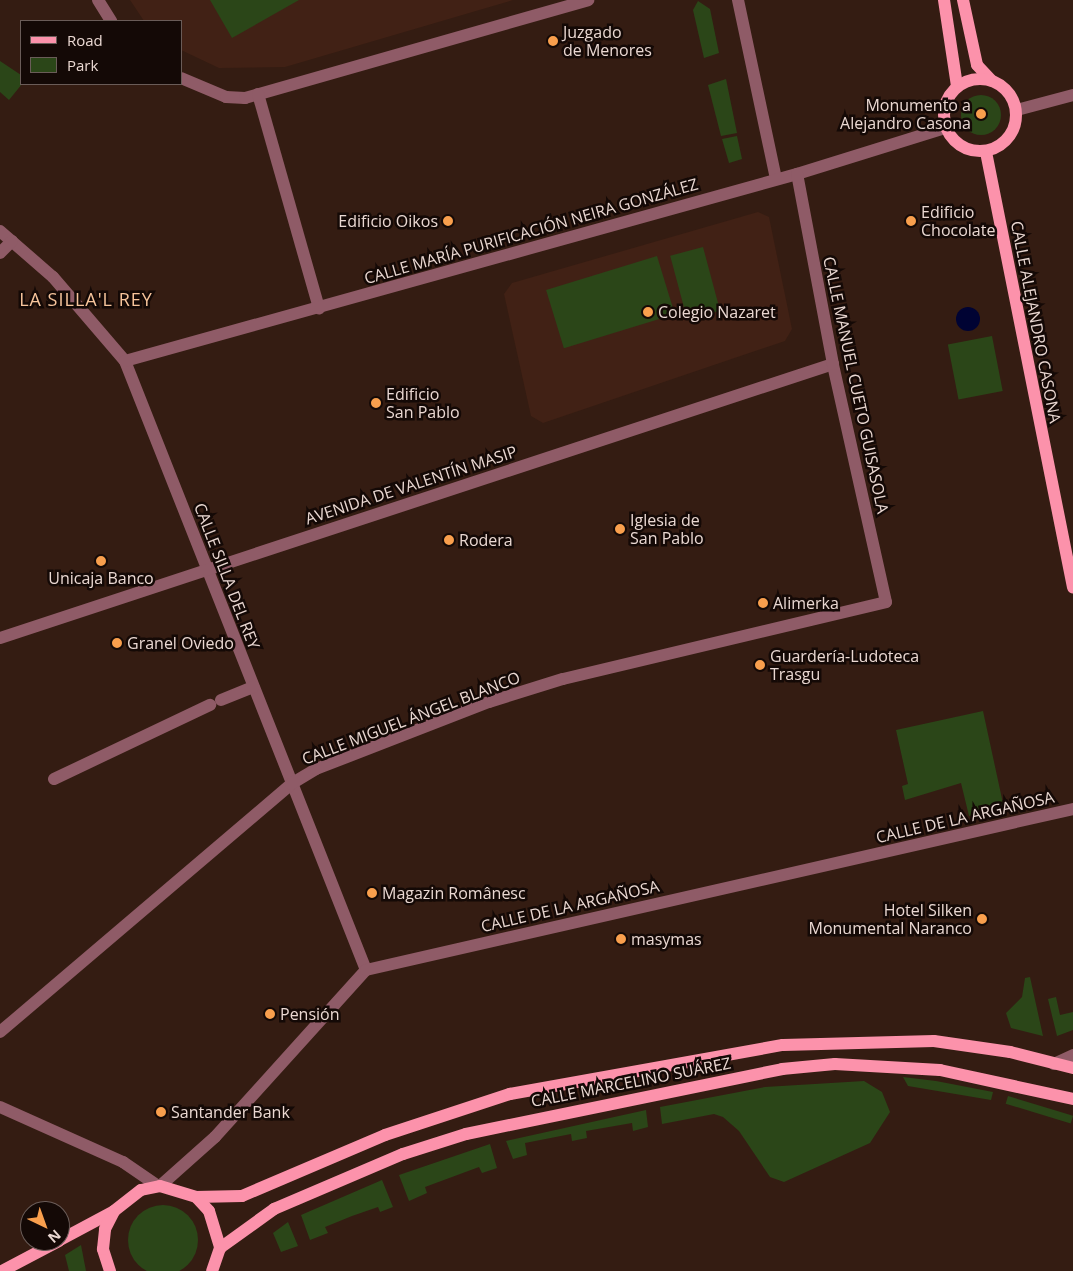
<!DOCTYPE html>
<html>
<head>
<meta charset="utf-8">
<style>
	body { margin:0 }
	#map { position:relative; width:1073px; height:1271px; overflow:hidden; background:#341c12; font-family:"Open Sans",sans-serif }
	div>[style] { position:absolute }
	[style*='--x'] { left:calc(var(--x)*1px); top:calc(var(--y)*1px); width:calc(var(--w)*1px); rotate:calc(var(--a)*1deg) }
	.built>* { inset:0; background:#412115 }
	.green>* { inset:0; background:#2b4618; transform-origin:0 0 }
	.round { border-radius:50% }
	.water>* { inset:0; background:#000333 }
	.minor>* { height:12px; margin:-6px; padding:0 6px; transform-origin:6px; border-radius:6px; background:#8f5b67 }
	.major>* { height:12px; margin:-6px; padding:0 6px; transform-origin:6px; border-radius:6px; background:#fc92ab }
	.major>.ring { margin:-6px; padding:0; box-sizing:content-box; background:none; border:12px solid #fc92ab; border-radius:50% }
	.dots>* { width:14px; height:14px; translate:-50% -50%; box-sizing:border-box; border:2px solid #140906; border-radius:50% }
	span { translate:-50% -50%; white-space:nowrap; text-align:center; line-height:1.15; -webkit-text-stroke:5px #140906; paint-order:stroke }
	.poi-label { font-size:16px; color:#ead8d2 }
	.left { translate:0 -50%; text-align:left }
	.right { translate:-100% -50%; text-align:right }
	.street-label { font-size:16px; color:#ead8d2 }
	.neighbourhood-label { font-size:18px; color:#f7c49b; letter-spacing:1px }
	.legend { position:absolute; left:20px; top:20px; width:162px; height:65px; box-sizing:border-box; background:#140906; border:1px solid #6a5c58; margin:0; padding:6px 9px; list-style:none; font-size:15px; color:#ead8d2 }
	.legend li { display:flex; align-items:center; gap:10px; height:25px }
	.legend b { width:25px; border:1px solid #6a5c58 }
	.north { position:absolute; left:20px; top:1201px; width:50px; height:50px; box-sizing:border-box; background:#140906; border:1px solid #6a5c58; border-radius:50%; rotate:138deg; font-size:14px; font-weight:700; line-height:20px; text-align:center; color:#ead8d2 }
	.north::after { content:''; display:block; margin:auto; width:18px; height:22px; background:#f99f4d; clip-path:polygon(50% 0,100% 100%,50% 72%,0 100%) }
</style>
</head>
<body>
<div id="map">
	<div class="built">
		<i style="clip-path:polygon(130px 0,513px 0,285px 67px,219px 68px,181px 50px,181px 21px,144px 21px)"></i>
		<i style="clip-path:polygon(758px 212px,769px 217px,792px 329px,785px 341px,543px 423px,531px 416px,504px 294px,512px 283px)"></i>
	</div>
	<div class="green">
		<i style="clip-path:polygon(210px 0,299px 0,232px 38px)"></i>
		<i style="clip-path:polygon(698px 1px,710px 9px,719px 53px,704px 58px,693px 10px)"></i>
		<i style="clip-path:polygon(0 61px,21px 75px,22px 84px,9px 100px,0 92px)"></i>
		<i style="clip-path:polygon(726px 79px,737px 133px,721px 136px,708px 85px)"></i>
		<i class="round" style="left:961px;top:95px;width:40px;height:40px"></i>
		<i style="clip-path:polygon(737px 136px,742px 159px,729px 163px,722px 139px)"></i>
		<i style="left:703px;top:247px;width:66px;height:34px;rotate:75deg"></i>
		<i style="left:657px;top:256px;width:61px;height:116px;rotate:73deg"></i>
		<i style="left:992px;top:336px;width:56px;height:45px;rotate:79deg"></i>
		<i style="clip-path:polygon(983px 711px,1004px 808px,969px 816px,961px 783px,905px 800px,902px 786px,908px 784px,896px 730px)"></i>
		<i style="clip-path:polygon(1030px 977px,1043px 1036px,1011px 1028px,1006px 1013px,1022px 997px,1025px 978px)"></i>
		<i style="clip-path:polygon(1056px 997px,1060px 1015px,1073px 1012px,1073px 1030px,1057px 1036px,1048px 999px)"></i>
		<i style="clip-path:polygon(903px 1077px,936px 1081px,993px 1092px,991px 1100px,908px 1086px)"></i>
		<i style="clip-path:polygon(864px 1081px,882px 1092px,890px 1112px,870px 1143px,784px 1182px,770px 1177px,739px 1131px,723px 1117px,714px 1114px,662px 1124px,660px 1107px,765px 1087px)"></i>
		<i style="left:1008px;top:1096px;width:68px;height:8px;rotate:17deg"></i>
		<i style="clip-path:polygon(646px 1110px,648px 1127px,633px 1131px,632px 1123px,586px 1131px,587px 1138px,572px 1141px,571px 1134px,525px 1143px,527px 1155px,513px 1159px,506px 1141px)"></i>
		<i style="clip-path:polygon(490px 1144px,497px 1168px,482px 1173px,479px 1167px,425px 1187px,427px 1193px,409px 1201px,399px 1175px)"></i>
		<i style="clip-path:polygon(382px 1180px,393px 1207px,380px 1212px,378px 1207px,352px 1216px,325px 1227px,328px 1233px,310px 1240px,301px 1215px)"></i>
		<i class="round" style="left:128px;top:1205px;width:70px;height:70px"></i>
		<i style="clip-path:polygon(288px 1222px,298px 1246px,281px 1252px,273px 1233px)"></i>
		<i style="clip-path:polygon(81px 1245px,86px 1271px,69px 1271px,65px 1255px)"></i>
	</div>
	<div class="water">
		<i class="round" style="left:956px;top:307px;width:24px;height:24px"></i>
	</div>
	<div class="minor">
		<i style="--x:98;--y:0;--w:25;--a:58"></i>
		<i style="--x:738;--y:0;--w:183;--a:78"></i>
		<i style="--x:181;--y:78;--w:49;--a:22.9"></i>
		<i style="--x:226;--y:97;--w:19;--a:3"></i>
		<i style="--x:245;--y:98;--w:357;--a:-15.9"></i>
		<i style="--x:258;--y:94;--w:223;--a:74.1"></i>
		<i style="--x:1017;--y:110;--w:58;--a:-15"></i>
		<i style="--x:0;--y:231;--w:70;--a:41"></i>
		<i style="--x:53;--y:277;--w:111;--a:49.4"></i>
		<i style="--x:125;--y:361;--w:655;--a:68.41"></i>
		<i style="--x:0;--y:253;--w:17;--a:-45"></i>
		<i style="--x:125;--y:361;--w:698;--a:-15.55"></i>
		<i style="--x:797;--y:174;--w:155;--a:-17.3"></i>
		<i style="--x:0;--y:638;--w:877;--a:-18.21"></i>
		<i style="--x:221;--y:700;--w:35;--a:-22"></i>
		<i style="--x:54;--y:779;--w:173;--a:-25.4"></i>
		<i style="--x:0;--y:1032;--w:382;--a:-40.4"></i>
		<i style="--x:291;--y:784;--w:29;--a:-31"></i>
		<i style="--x:316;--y:769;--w:186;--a:-21.2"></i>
		<i style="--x:489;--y:702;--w:77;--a:-17.3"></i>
		<i style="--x:563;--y:679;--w:332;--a:-13.4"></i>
		<i style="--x:886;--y:602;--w:244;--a:-102.6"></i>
		<i style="--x:833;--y:364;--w:193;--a:-100.7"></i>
		<i style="--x:1054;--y:1064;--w:21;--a:-25"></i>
		<i style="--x:0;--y:1107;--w:135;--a:24.1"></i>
		<i style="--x:123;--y:1162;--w:42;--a:34.4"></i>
		<i style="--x:160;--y:1186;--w:74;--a:-41.7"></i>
		<i style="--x:215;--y:1137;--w:225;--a:-47.9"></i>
		<i style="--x:366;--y:970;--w:725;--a:-12.83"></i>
	</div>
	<div class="major">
		<i style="--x:944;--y:0;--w:87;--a:81.4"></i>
		<i style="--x:963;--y:0;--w:66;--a:77.8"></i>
		<i style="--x:977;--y:65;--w:21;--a:47"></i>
		<i class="ring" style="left:944px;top:79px;width:60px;height:60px"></i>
		<i style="--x:986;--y:152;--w:444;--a:78.7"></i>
		<i style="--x:196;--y:1197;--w:46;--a:-1.2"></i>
		<i style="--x:242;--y:1196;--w:155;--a:-23.1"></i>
		<i style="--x:385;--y:1135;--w:132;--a:-18.2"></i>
		<i style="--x:510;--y:1094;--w:277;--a:-10.2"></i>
		<i style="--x:783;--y:1045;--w:151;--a:-1.5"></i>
		<i style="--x:934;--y:1041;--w:77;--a:8.2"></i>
		<i style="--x:1010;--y:1052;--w:65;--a:14.3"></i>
		<i style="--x:60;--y:1240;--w:61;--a:-28.2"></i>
		<i style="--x:220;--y:1248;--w:67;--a:-35.8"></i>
		<i style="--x:274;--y:1209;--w:140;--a:-23.1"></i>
		<i style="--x:403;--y:1154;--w:66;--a:-17.6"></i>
		<i style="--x:466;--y:1134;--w:323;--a:-11.6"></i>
		<i style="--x:782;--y:1069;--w:53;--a:-5.4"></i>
		<i style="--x:835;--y:1064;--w:105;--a:3.3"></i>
		<i style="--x:940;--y:1070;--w:136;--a:12.3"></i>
		<i style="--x:2;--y:1271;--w:64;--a:-27.8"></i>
		<i style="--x:110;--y:1271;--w:23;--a:-108"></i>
		<i style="--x:103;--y:1249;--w:20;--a:-84"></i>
		<i style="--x:105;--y:1229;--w:20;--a:-63"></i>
		<i style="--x:114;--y:1211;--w:34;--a:-38"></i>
		<i style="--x:141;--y:1190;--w:19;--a:-12"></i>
		<i style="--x:160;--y:1186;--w:38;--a:17"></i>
		<i style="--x:196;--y:1197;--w:19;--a:47"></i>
		<i style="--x:209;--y:1211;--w:39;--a:73"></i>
		<i style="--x:220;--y:1248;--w:24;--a:109"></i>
	</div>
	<div class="dots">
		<i style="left:553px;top:41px;background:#f99f4d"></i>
		<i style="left:981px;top:114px;background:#f99f4d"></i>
		<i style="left:448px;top:221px;background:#f99f4d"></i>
		<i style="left:911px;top:221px;background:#f99f4d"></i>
		<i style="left:648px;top:312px;background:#f99f4d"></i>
		<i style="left:376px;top:403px;background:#f99f4d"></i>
		<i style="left:620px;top:529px;background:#f99f4d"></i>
		<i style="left:449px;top:540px;background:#f99f4d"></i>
		<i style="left:101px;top:561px;background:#f99f4d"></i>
		<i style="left:763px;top:603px;background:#f99f4d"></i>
		<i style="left:117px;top:643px;background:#f99f4d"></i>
		<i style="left:760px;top:665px;background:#f99f4d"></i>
		<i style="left:372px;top:893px;background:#f99f4d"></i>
		<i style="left:982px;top:919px;background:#f99f4d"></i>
		<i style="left:621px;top:939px;background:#f99f4d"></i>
		<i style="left:270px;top:1014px;background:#f99f4d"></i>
		<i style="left:161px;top:1112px;background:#f99f4d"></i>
	</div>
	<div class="poi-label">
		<span class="left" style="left:563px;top:41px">Juzgado<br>de Menores</span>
		<span class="right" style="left:971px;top:114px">Monumento a<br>Alejandro Casona</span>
		<span class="left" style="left:921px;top:221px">Edificio<br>Chocolate</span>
		<span class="right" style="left:438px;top:221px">Edificio Oikos</span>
		<span class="left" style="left:658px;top:312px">Colegio Nazaret</span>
		<span class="left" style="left:386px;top:403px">Edificio<br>San Pablo</span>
		<span class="left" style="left:630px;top:529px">Iglesia de<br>San Pablo</span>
		<span class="left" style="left:459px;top:540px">Rodera</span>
		<span style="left:101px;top:578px">Unicaja Banco</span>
		<span class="left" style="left:773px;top:603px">Alimerka</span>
		<span class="left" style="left:127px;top:643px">Granel Oviedo</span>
		<span class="left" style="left:770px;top:665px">Guardería-Ludoteca<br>Trasgu</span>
		<span class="left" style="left:382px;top:893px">Magazin Românesc</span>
		<span class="right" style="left:972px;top:919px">Hotel Silken<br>Monumental Naranco</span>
		<span class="left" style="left:631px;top:939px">masymas</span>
		<span class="left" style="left:280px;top:1014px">Pensión</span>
		<span class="left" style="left:171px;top:1112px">Santander Bank</span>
	</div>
	<div class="street-label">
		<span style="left:531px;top:231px;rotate:-16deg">CALLE MARÍA PURIFICACIÓN NEIRA GONZÁLEZ</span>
		<span style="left:1036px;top:322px;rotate:79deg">CALLE ALEJANDRO CASONA</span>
		<span style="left:856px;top:385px;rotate:78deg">CALLE MANUEL CUETO GUISASOLA</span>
		<span style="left:411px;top:485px;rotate:-18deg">AVENIDA DE VALENTÍN MASIP</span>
		<span style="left:227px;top:576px;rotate:69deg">CALLE SILLA DEL REY</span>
		<span style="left:411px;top:718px;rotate:-21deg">CALLE MIGUEL ÁNGEL BLANCO</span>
		<span style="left:965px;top:817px;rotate:-13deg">CALLE DE LA ARGAÑOSA</span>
		<span style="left:570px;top:906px;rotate:-13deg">CALLE DE LA ARGAÑOSA</span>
		<span style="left:631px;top:1082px;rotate:-11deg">CALLE MARCELINO SUÁREZ</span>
	</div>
	<div class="neighbourhood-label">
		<span style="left:86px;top:299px">LA SILLA'L REY</span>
	</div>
	<ul class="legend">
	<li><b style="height:6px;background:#fc92ab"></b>Road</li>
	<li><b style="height:14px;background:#2b4618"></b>Park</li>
	</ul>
	<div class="north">N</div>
</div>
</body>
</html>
